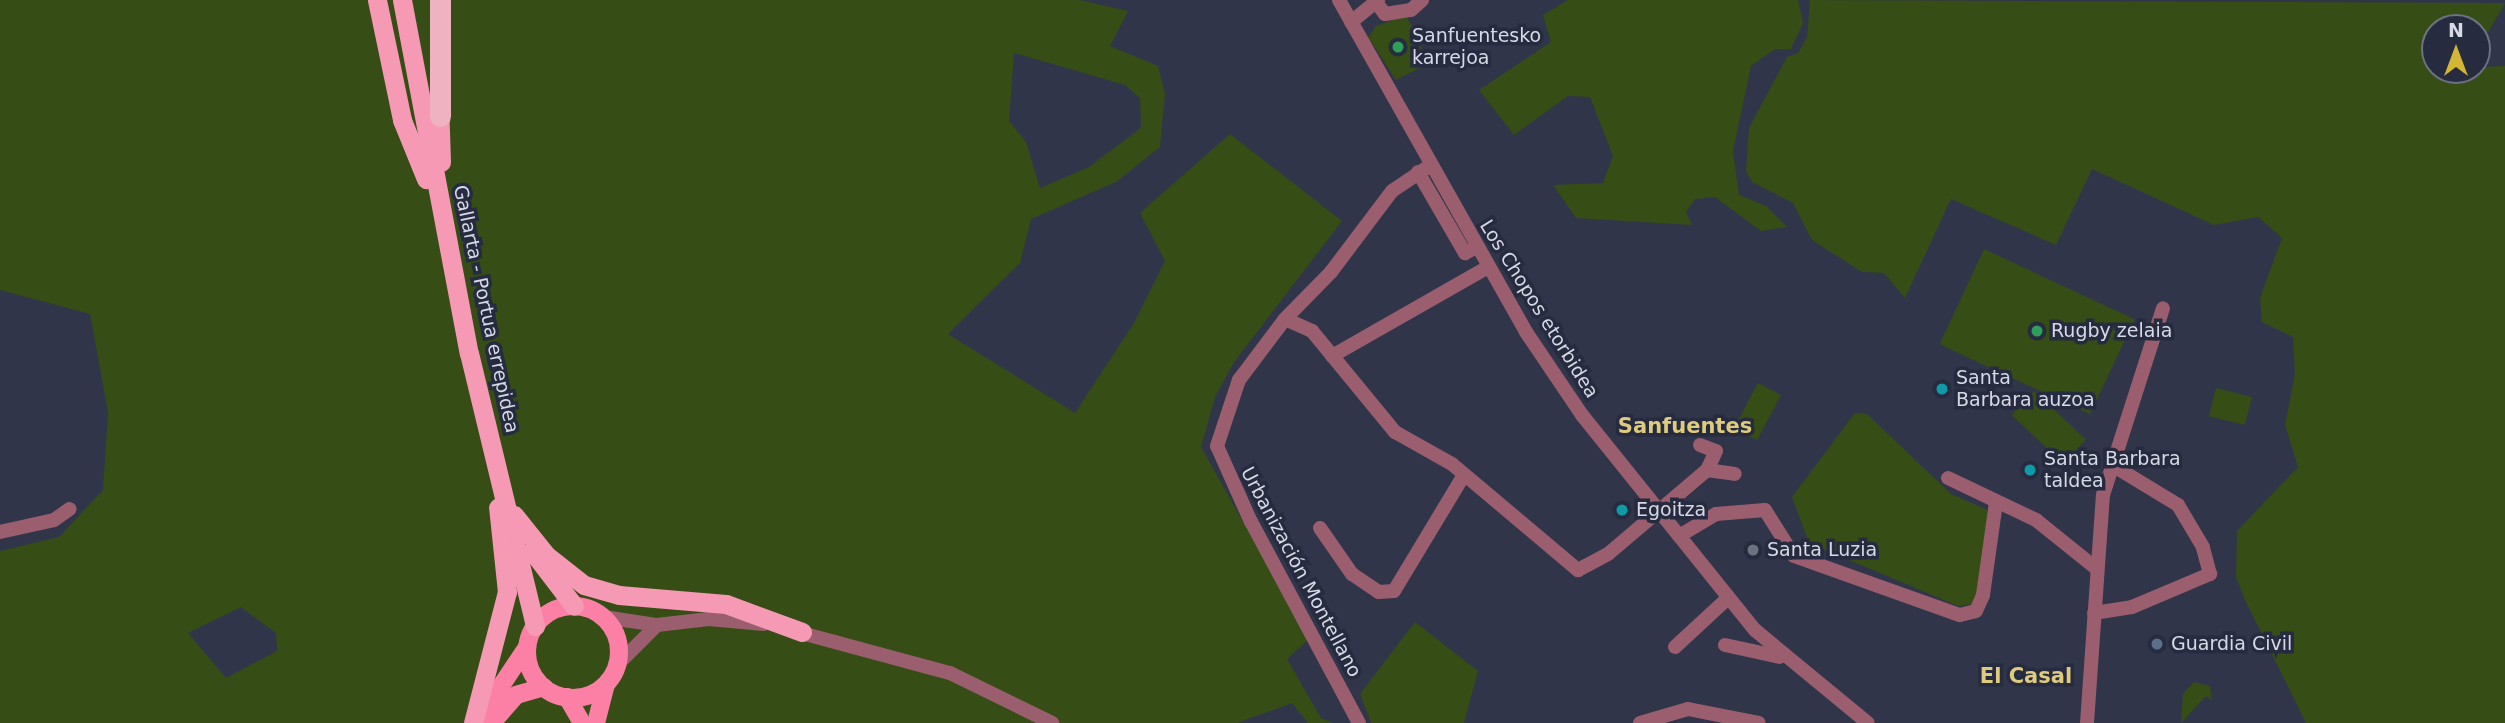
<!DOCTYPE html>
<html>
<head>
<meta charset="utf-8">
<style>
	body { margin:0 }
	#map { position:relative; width:2505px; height:723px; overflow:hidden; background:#31354a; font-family:"DejaVu Sans",sans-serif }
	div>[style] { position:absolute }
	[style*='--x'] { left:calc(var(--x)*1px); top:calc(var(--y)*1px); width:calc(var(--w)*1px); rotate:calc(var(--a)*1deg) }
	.green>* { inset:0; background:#364d16; transform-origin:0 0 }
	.minor>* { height:14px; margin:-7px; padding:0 7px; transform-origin:7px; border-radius:7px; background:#9b5e6f }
	.tertiary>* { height:14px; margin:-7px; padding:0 7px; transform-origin:7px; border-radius:7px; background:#9b5e6f }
	.primary>* { height:18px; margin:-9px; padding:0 9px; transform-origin:9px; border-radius:9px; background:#fc80a6 }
	.primary>.ring { margin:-9px; padding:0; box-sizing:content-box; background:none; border:18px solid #fc80a6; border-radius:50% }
	.trunk>* { height:19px; margin:-9.5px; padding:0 9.5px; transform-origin:9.5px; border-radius:9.5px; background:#f599b4 }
	.motorway>* { height:21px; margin:-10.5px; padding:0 10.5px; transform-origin:10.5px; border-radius:10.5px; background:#eeb2c1 }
	.dots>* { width:19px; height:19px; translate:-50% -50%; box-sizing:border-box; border:4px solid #272b3f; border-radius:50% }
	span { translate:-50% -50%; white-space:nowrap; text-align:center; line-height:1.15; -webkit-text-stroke:7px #272b3f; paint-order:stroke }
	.poi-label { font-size:19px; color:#d6d9e6 }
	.left { translate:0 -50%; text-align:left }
	.street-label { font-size:19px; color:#d6d9e6 }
	.neighbourhood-label { font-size:21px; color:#decb7e; font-weight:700 }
	.north { position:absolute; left:2421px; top:14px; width:70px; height:70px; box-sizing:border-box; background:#272b3f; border:2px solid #6d7182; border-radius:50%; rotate:0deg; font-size:19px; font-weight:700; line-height:28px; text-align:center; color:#d6d9e6 }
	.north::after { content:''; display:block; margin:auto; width:24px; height:32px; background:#d3b635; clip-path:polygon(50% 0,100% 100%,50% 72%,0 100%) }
</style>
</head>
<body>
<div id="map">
	<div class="green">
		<i style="clip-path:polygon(evenodd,0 0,1080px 0,1128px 11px,1110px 46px,1158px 66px,1165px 94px,1160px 147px,1116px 182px,1031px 219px,1020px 263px,948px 334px,1075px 413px,1134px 323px,1165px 261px,1140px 213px,1230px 134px,1342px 221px,1234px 362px,1215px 397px,1201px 447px,1309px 639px,1287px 659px,1321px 718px,1333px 723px,1308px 723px,1292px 703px,1237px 723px,0 723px,0 551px,59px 537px,103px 490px,108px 412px,90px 314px,0 290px,0 0,1014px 53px,1125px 85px,1140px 98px,1141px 128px,1089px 167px,1040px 188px,1026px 142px,1009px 121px,1014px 53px,0 0,241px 607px,276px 633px,277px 651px,226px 678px,188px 633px,241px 607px)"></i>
		<i style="clip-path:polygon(1568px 0,1798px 0,1803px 23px,1791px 49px,1775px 49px,1751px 66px,1733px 151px,1739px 195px,1766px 206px,1787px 227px,1761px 231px,1715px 197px,1695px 199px,1686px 212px,1692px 225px,1576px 218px,1553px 185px,1603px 183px,1613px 156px,1590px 97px,1568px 96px,1514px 135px,1479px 90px,1551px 42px,1543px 15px)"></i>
		<i style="clip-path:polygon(evenodd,1810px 0,2505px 3px,2477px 51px,2479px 67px,2505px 66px,2505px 723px,2306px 723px,2245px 600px,2236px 577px,2237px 531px,2298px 467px,2285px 425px,2295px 374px,2293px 337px,2262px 322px,2260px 298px,2282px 238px,2258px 217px,2214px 225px,2092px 169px,2056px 245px,1951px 199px,1905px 298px,1884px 273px,1862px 272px,1812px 240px,1793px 203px,1752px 182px,1746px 171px,1749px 128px,1787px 57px,1798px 53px,1807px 37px,1810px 0,2435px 28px,2477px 28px,2477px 70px,2435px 70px,2435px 28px)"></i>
		<i style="clip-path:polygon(1406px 15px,1429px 63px,1396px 80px,1368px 37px,1376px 26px)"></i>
		<i style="left:1984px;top:249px;width:166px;height:105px;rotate:25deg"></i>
		<i style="left:1758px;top:383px;width:26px;height:51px;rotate:28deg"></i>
		<i style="left:2216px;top:388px;width:37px;height:29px;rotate:14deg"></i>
		<i style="left:2034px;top:391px;width:71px;height:33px;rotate:43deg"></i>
		<i style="clip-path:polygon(1855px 413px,1867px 414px,1951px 494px,1988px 510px,1981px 590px,1972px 604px,1958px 606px,1809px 543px,1792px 497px)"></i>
		<i style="clip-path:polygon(1415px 622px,1478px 671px,1464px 723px,1371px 723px,1360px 694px)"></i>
		<i style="clip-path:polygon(2194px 682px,2210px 686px,2212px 701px,2206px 696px,2181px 723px,2183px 694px)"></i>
	</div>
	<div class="minor">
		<i style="--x:1378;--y:5;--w:11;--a:52"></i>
		<i style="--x:1385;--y:14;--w:26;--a:-9"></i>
		<i style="--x:1411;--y:10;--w:15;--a:-42"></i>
		<i style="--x:1351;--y:22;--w:35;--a:-39"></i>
		<i style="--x:1418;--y:172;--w:94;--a:59.9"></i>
		<i style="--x:1465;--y:253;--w:13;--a:-27"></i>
		<i style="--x:1285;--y:319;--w:66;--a:-45.6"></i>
		<i style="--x:1331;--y:272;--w:101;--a:-53"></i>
		<i style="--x:1392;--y:191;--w:47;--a:-33.7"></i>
		<i style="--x:1332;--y:356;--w:180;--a:-29.7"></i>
		<i style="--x:1700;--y:445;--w:17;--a:21"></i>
		<i style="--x:1716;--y:451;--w:21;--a:115"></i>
		<i style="--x:1948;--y:478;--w:98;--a:25.5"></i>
		<i style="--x:2036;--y:520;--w:78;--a:38.8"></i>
		<i style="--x:1320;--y:528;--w:56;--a:55.2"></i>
		<i style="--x:1352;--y:574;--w:32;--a:34"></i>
		<i style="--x:1379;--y:592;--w:15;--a:-4"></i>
		<i style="--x:1394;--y:591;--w:135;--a:-58.9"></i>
		<i style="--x:0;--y:532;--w:55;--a:-12.5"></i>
		<i style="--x:54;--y:520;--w:19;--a:-35"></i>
		<i style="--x:1679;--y:536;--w:43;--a:-30.7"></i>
		<i style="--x:1716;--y:514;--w:49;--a:-4.7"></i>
		<i style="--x:1765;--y:510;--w:54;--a:57.8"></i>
		<i style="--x:1794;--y:556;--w:176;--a:19.6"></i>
		<i style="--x:1960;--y:615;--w:16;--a:-14"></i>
		<i style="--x:1976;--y:611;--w:17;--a:-66"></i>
		<i style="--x:1983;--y:595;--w:93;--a:-82"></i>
		<i style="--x:2094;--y:613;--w:38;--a:-9"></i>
		<i style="--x:2132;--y:607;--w:85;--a:-22.9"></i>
		<i style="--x:2210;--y:574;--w:28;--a:-105"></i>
		<i style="--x:2203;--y:547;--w:49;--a:-120.8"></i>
		<i style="--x:2178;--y:505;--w:77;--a:-148.8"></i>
		<i style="--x:1725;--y:645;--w:56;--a:12.3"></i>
		<i style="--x:1675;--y:647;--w:72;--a:-42.8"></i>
		<i style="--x:1359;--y:723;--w:228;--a:-118.2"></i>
		<i style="--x:1251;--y:522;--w:83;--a:-114.1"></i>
		<i style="--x:1217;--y:446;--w:70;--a:-71.6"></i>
		<i style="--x:1239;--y:380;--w:76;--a:-53"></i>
		<i style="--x:1285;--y:319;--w:30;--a:24"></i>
		<i style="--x:1312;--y:331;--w:131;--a:50.6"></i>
		<i style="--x:1395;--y:432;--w:65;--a:29.3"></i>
		<i style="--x:1452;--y:464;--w:165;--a:40.1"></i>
		<i style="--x:1578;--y:570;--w:34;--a:-28"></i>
		<i style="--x:1608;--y:554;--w:130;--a:-40.3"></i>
		<i style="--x:1707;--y:470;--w:28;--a:8"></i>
		<i style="--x:2087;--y:723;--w:229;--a:-86"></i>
		<i style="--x:2103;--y:495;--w:196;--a:-72.2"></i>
	</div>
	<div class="tertiary">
		<i style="--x:1339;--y:0;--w:381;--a:60.6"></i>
		<i style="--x:1526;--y:332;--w:100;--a:56"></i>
		<i style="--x:1582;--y:415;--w:276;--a:51.2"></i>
		<i style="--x:1755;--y:630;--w:146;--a:39.5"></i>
		<i style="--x:604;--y:617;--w:54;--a:8.6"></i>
		<i style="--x:657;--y:625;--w:52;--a:-6.6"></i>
		<i style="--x:709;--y:619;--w:55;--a:5.2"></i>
		<i style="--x:794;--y:631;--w:162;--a:15.1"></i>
		<i style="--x:950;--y:673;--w:114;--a:26.1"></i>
		<i style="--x:618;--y:664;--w:55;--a:-45"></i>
		<i style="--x:1640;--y:723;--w:50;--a:-16.3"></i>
		<i style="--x:1688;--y:709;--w:72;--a:11.2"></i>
	</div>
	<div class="primary">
		<i class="ring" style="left:527px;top:606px;width:74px;height:74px"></i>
		<i style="--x:567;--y:697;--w:30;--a:60"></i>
		<i style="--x:479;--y:719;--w:87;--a:-56.3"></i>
		<i style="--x:492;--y:723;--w:37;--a:-49"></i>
		<i style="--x:516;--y:695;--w:29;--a:-16"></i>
		<i style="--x:596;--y:723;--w:40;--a:-75.6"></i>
	</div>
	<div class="trunk">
		<i style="--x:377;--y:0;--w:123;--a:78.2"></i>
		<i style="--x:402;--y:120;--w:64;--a:67.9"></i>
		<i style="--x:402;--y:0;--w:359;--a:79.3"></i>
		<i style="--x:469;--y:353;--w:281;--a:76.4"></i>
		<i style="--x:439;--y:101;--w:61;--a:88.1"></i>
		<i style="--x:514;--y:515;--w:51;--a:51.3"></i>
		<i style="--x:546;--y:555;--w:48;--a:38.3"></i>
		<i style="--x:584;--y:585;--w:36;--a:16"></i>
		<i style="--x:619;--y:595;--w:107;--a:4.8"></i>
		<i style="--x:726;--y:604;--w:81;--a:20.2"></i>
		<i style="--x:532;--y:551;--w:69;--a:52.6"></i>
		<i style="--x:473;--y:723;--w:135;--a:-75.5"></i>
		<i style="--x:507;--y:592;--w:85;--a:-96"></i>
	</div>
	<div class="motorway">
		<i style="--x:440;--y:116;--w:116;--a:-90"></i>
	</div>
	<div class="dots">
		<i style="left:1398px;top:47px;background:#2e9e5b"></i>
		<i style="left:2037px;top:331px;background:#2e9e5b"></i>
		<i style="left:1942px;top:389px;background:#0f9aa8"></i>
		<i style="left:2030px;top:470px;background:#0f9aa8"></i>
		<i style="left:1622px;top:510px;background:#0f9aa8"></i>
		<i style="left:1753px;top:550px;background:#6b7280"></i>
		<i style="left:2157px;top:644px;background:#5c6f8a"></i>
	</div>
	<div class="poi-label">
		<span class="left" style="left:1412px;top:47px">Sanfuentesko<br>karrejoa</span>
		<span class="left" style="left:2051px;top:331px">Rugby zelaia</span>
		<span class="left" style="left:1956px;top:389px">Santa<br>Barbara auzoa</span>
		<span class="left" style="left:2044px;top:470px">Santa Barbara<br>taldea</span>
		<span class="left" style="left:1636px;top:510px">Egoitza</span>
		<span class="left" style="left:1767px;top:550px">Santa Luzia</span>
		<span class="left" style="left:2171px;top:644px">Guardia Civil</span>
	</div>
	<div class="street-label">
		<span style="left:486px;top:309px;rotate:78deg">Gallarta - Portua errepidea</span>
		<span style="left:1539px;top:309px;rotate:58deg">Los Chopos etorbidea</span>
		<span style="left:1301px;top:572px;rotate:62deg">Urbanización Montellano</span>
	</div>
	<div class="neighbourhood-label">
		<span style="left:1685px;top:426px">Sanfuentes</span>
		<span style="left:2026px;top:676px">El Casal</span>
	</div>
	<div class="north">N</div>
</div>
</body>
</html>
